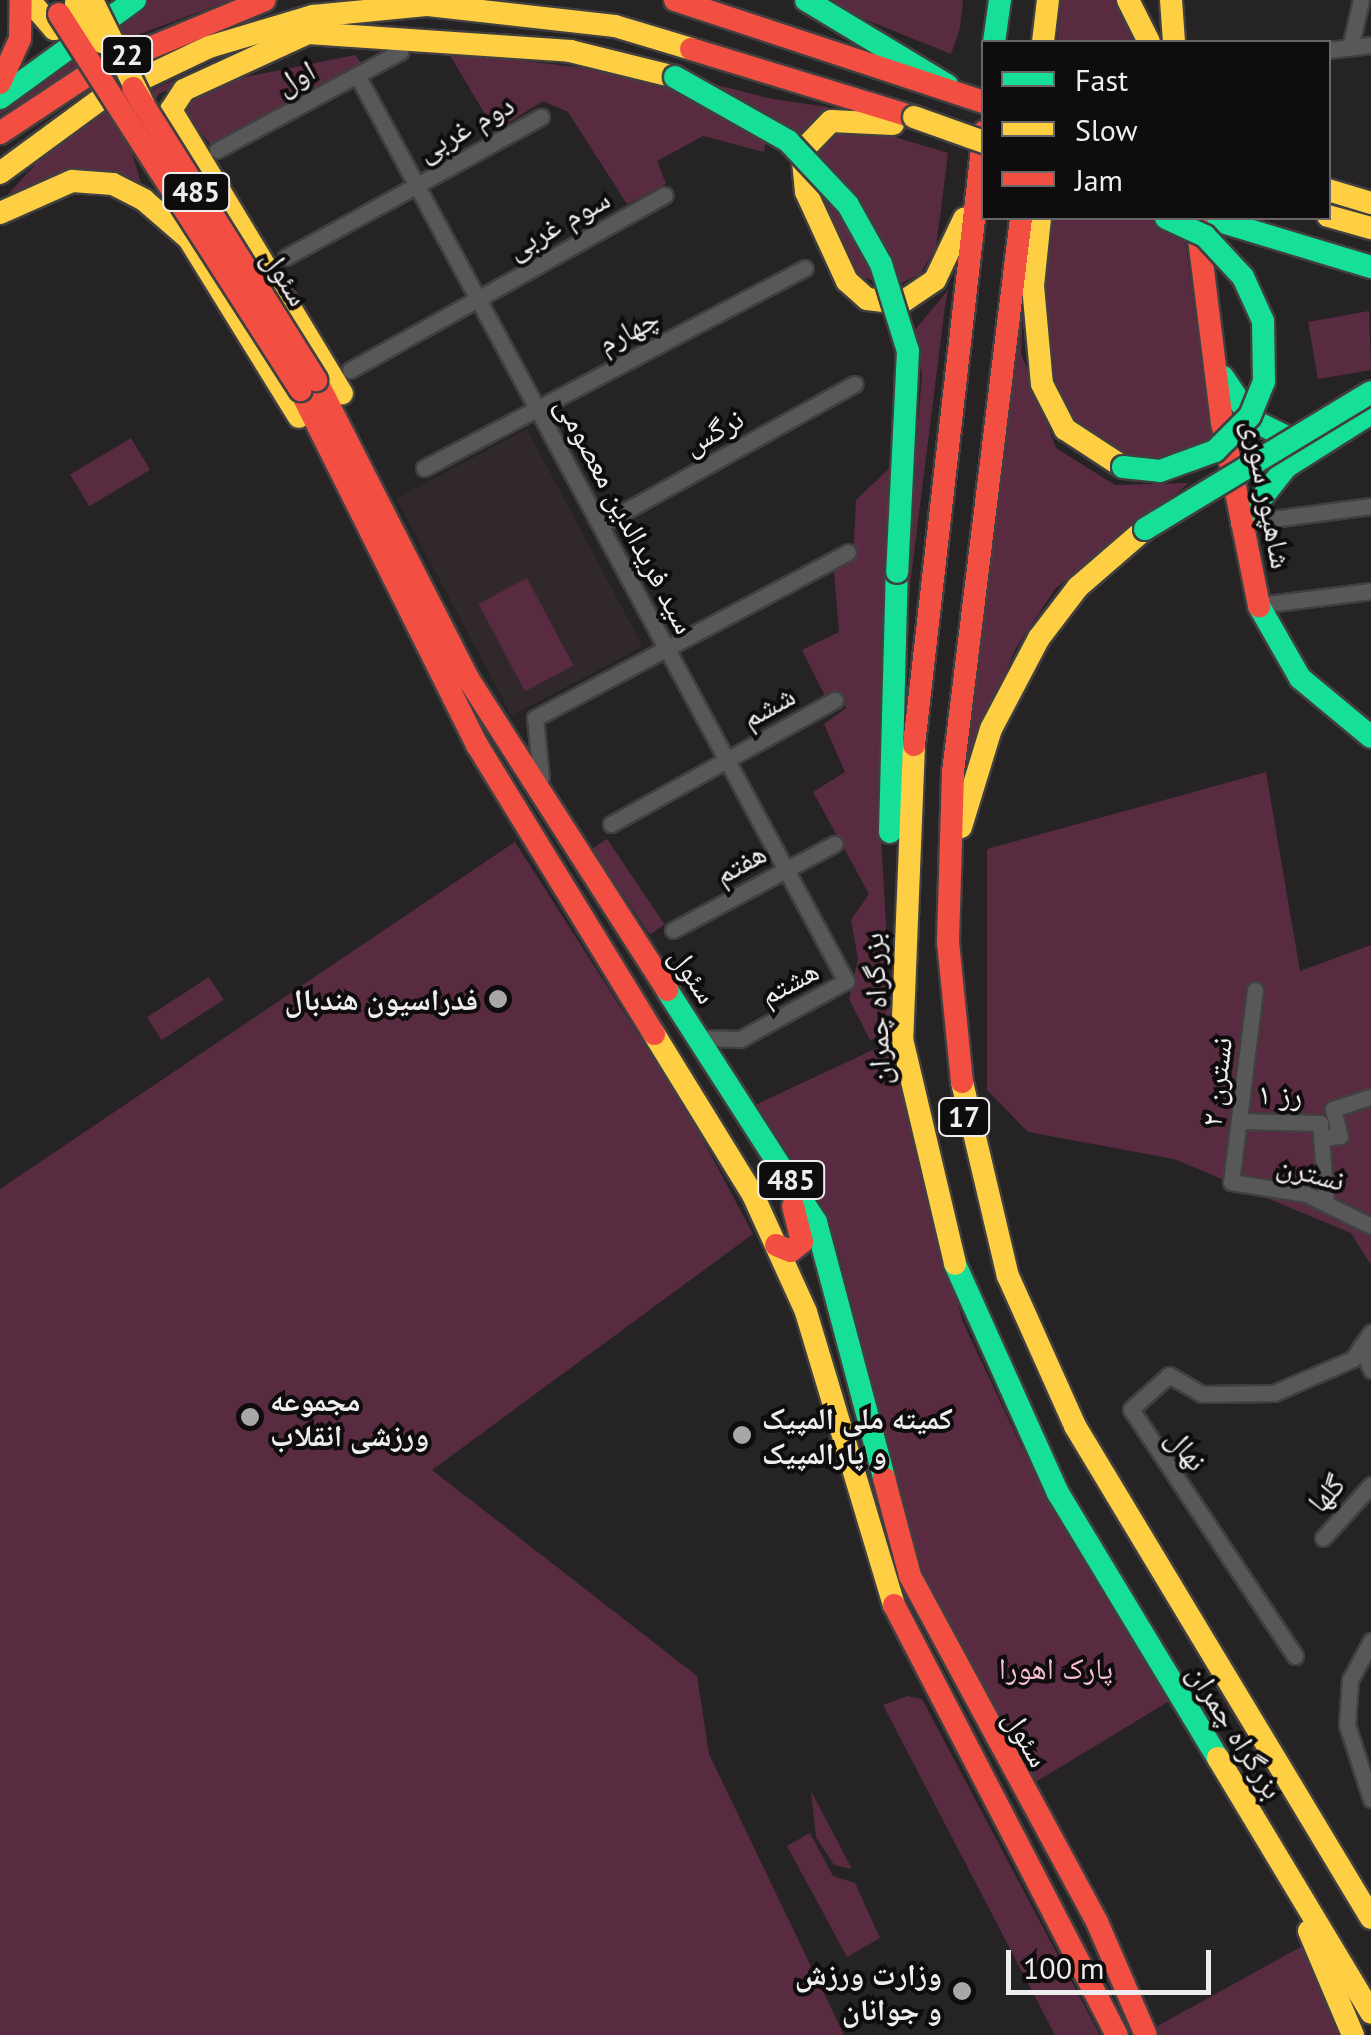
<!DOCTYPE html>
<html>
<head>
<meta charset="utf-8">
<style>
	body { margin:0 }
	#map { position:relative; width:1371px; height:2035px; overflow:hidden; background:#252324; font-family:"PT Sans","Noto Naskh Arabic",sans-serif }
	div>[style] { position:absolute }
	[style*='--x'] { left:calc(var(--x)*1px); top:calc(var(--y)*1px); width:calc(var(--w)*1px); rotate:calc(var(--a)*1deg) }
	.built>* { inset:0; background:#31282c; transform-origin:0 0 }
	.green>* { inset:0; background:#592b41; transform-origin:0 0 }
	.roads { filter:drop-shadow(2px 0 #413f40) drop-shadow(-2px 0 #413f40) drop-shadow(0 2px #413f40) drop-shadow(0 -2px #413f40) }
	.street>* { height:15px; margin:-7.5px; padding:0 7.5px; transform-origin:7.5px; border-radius:7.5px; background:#585858 }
	.fast>* { height:22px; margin:-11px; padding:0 11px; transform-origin:11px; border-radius:11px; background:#16e098 }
	.slow>* { height:22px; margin:-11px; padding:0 11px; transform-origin:11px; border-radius:11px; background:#ffcf43 }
	.jam>* { height:22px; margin:-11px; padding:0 11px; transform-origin:11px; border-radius:11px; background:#f24e42 }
	.bridges { filter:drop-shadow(2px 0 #413f40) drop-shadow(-2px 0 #413f40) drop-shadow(0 2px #413f40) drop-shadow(0 -2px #413f40) }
	.fast-bridge>* { height:22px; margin:-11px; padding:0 11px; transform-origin:11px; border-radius:11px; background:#16e098 }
	.slow-bridge>* { height:22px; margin:-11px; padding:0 11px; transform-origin:11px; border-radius:11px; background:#ffcf43 }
	.jam-bridge>* { height:22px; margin:-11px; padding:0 11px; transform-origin:11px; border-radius:11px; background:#f24e42 }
	.dots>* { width:28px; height:28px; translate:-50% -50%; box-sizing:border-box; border:5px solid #0e0c0c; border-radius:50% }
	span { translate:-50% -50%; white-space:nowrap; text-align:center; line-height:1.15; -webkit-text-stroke:8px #0e0c0c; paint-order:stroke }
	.shield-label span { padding:2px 8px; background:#0e0c0c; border:2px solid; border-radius:8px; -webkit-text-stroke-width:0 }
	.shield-label { font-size:28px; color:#f0edee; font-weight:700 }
	.street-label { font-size:30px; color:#f0edee }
	.poi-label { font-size:30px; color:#f0edee; font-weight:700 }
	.right { translate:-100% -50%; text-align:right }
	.left { translate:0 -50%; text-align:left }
	.park-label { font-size:30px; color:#f7bdd5 }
	.legend { position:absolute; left:981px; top:40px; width:350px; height:180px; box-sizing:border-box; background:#0e0c0c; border:2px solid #686666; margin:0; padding:12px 18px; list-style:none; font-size:30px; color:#f0edee }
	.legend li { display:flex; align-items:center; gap:20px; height:50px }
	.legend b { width:50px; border:2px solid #686666 }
	.scale { position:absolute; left:1006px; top:1950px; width:205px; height:45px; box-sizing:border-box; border:5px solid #f0edee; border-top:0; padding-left:12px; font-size:30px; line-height:35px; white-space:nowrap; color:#f0edee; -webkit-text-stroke:8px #0e0c0c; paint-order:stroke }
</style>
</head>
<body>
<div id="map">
	<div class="built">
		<i style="left:527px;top:429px;width:246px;height:148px;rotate:62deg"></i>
	</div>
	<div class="green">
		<i style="clip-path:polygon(141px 0,231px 0,132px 37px,0 115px,0 104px)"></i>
		<i style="clip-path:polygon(817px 0,963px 0,960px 28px,951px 54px)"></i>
		<i style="clip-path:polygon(1061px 0,1119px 0,1136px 42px,1057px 42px)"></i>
		<i style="clip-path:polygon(448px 52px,619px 72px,696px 97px,766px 138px,764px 152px,703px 136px,657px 161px,666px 184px,627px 204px,568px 112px,543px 101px,495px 131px)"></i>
		<i style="clip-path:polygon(355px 55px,362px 64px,212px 146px,178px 106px,230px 80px)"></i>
		<i style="clip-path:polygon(217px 61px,226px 63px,159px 94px,126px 133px,143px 190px,126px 180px,0 203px,42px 157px,109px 109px)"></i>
		<i style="clip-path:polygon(694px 79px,772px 99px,828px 107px,801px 140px)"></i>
		<i style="clip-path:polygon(855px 125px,948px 153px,936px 248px,920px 274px,896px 286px,856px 276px,808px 180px,819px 137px)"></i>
		<i style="clip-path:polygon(1044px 218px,1182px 219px,1213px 440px,1153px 460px,1132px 458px,1063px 414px,1036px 321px)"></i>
		<i style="clip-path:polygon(948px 290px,945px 306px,894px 712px,922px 375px,915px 330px)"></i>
		<i style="clip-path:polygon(1023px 311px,1021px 353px,1056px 448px,1115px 485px,1189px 483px,1055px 589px,1016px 648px,965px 765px)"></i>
		<i style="clip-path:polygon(1369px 311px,1371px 370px,1318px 379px,1308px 322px)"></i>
		<i style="left:131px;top:438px;width:37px;height:71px;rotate:59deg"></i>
		<i style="clip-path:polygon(899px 459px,878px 781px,892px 1033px,870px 1040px,849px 999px,858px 959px,851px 920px,869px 894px,813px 792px,845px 772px,824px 724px,846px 708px,840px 694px,825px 696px,802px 650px,839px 632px,834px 572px,853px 558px,856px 500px)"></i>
		<i style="left:527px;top:578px;width:99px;height:55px;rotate:62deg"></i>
		<i style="clip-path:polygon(1266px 772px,1300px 971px,1371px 945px,1371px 1265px,1351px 1233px,1174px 1159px,1028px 1132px,987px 1090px,987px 849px)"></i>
		<i style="left:607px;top:839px;width:103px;height:18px;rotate:56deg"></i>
		<i style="clip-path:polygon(515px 842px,690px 1116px,753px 1234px,432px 1470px,697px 1676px,709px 1754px,844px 2035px,0 2035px,0 1189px)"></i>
		<i style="left:209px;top:977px;width:27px;height:74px;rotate:57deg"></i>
		<i style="clip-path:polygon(892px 1041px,962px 1320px,1021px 1446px,1171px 1700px,1029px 1786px,914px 1556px,838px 1251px,751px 1107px)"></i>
		<i style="clip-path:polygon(908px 1696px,922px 1699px,1100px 2035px,1055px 2035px,883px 1705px)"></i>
		<i style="clip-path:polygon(811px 1791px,852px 1869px,834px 1865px,816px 1837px)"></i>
		<i style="clip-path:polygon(810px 1833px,833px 1876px,855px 1883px,880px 1938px,847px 1957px,787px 1846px)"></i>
		<i style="clip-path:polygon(1306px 1944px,1348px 2035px,1157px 2035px,1154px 2028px)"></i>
	</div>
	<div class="roads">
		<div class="street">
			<i style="--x:1350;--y:48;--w:49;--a:-77.1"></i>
			<i style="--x:1328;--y:50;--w:43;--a:-6.6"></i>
			<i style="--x:357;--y:75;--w:1030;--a:61.64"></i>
			<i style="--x:846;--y:981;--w:121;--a:151.3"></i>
			<i style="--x:740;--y:1039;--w:41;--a:-178.6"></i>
			<i style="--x:217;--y:150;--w:208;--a:-28.2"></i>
			<i style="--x:286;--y:257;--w:291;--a:-28.8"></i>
			<i style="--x:350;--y:370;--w:360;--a:-29.1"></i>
			<i style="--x:424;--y:468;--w:430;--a:-27.7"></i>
			<i style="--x:1242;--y:523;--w:130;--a:-7.5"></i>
			<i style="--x:600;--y:525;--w:291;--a:-29"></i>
			<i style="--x:1259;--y:605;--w:113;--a:-7.1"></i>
			<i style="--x:541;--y:778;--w:60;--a:-95.7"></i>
			<i style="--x:535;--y:718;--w:354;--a:-27.9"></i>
			<i style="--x:611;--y:824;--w:256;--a:-29"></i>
			<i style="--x:673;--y:930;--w:183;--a:-28.1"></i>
			<i style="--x:1255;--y:990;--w:193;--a:97.1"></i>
			<i style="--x:1231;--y:1182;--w:76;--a:9.1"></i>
			<i style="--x:1306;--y:1194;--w:72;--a:26.2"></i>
			<i style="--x:1239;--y:1121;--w:81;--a:1.4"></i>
			<i style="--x:1320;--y:1123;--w:78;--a:85.6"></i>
			<i style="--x:1321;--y:1138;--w:19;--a:-6"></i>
			<i style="--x:1340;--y:1136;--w:28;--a:-105"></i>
			<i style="--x:1333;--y:1109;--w:39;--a:-18"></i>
			<i style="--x:1361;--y:1346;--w:26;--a:67"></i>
			<i style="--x:1323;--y:1538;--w:72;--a:-47.8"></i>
			<i style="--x:1371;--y:1641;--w:44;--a:118.3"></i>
			<i style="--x:1350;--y:1680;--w:45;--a:93.8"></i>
			<i style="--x:1347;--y:1725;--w:78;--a:72"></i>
			<i style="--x:1295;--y:1656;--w:296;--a:-123.6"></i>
			<i style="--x:1131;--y:1409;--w:51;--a:-41.8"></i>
			<i style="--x:1169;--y:1375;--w:38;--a:30"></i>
			<i style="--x:1202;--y:1394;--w:72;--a:-0.8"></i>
			<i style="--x:1274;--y:1393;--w:86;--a:-23.3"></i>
			<i style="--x:1353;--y:1359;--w:32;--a:-56"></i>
		</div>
		<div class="fast">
			<i style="--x:806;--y:0;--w:165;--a:31.1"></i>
			<i style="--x:994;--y:42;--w:42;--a:-81.9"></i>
			<i style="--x:0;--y:98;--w:167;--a:-36"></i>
			<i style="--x:1209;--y:218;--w:169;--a:16.8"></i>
			<i style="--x:1223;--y:377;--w:52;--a:56"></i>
			<i style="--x:1252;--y:420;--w:55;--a:26.1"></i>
			<i style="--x:1242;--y:523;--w:71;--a:-51.8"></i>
			<i style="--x:1286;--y:467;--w:101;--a:-32.4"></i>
			<i style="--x:1259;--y:606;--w:83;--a:60.3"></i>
			<i style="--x:1300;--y:678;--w:92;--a:39.7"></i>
			<i style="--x:890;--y:832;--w:260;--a:-88.5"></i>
			<i style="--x:667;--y:990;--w:276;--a:57.3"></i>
			<i style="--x:816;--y:1222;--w:265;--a:75.1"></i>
			<i style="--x:955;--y:1264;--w:251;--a:65.8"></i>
			<i style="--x:1058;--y:1493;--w:310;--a:58.9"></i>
		</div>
		<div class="slow">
			<i style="--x:29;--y:0;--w:38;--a:49"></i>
			<i style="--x:54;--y:29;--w:30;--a:-23"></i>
			<i style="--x:1128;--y:0;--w:47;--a:63.4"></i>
			<i style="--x:1171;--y:0;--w:42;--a:85.9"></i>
			<i style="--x:308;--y:33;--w:136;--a:155.3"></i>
			<i style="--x:184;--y:90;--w:24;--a:123"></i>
			<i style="--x:171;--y:110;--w:331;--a:58.9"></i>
			<i style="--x:308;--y:33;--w:263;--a:3.9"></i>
			<i style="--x:570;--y:51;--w:108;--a:13.9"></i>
			<i style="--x:1043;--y:42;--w:42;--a:-83.2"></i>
			<i style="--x:893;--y:124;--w:62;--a:-177.2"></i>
			<i style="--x:831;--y:121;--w:42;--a:134"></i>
			<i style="--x:802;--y:151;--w:41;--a:84.4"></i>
			<i style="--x:806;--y:192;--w:98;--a:65.3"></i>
			<i style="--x:847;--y:281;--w:27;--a:42"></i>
			<i style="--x:867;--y:299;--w:34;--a:7"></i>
			<i style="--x:901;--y:303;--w:41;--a:-34.1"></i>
			<i style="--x:935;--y:280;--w:68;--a:-64.6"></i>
			<i style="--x:0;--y:173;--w:127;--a:-36.3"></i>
			<i style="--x:102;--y:98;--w:119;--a:-25.5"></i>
			<i style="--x:209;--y:47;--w:109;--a:-16.6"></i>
			<i style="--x:313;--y:16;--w:116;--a:-5.5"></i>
			<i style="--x:428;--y:5;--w:188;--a:6.4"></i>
			<i style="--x:615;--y:26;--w:79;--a:16.8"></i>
			<i style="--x:1328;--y:190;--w:45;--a:16.8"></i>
			<i style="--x:0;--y:213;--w:79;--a:-24"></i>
			<i style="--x:72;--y:181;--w:41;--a:4.2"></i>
			<i style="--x:113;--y:184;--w:35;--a:27"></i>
			<i style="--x:144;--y:200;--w:60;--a:40.9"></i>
			<i style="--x:189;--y:239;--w:209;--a:58.3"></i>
			<i style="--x:1328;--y:216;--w:45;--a:15.6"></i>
			<i style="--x:1040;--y:218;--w:68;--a:95.9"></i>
			<i style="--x:1033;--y:286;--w:98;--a:84.8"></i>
			<i style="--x:1042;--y:384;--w:51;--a:62.9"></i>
			<i style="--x:1065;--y:429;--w:69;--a:33.2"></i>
			<i style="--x:914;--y:745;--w:294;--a:92.3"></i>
			<i style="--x:902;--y:1039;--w:231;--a:76.7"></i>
			<i style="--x:961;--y:827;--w:102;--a:-73"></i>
			<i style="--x:991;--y:729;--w:103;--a:-62.2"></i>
			<i style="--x:1039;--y:638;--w:64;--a:-52.6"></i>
			<i style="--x:1078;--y:587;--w:89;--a:-40.9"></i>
			<i style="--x:654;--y:1034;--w:189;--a:58.4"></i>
			<i style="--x:753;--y:1195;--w:128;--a:65.6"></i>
			<i style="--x:806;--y:1312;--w:306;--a:73.3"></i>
			<i style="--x:962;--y:1082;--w:199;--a:76.7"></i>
			<i style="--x:1008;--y:1276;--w:164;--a:65.9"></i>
			<i style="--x:1075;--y:1426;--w:574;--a:58.97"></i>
			<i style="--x:1218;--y:1758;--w:297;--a:59"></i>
			<i style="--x:1309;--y:1931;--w:113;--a:67.1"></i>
		</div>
		<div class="jam">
			<i style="--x:675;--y:0;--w:325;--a:18.3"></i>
			<i style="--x:691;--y:49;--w:233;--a:17"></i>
			<i style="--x:0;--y:83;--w:48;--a:-65.6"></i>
			<i style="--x:20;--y:39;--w:39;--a:-89"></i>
			<i style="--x:0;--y:133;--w:110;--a:-33.5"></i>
			<i style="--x:92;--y:72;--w:187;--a:-22.6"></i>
			<i style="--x:1197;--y:222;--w:202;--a:82.9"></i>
			<i style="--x:1222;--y:422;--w:188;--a:78.6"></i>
			<i style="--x:316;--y:380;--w:337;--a:63"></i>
			<i style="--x:469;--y:680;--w:368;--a:57.4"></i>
			<i style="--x:300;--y:390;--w:397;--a:63.5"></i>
			<i style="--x:477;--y:745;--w:339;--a:58.5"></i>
			<i style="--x:914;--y:745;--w:617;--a:-83.49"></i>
			<i style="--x:962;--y:1082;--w:141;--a:-95.7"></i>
			<i style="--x:948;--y:942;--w:170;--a:-88.3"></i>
			<i style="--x:953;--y:772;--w:558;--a:-83"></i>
			<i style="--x:776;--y:1245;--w:16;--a:22"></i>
			<i style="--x:791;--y:1251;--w:14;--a:-39"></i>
			<i style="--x:802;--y:1242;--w:37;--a:-104"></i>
			<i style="--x:884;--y:1478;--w:101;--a:75.1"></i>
			<i style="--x:910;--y:1576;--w:393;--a:61.6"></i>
			<i style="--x:1097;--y:1922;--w:123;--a:66.6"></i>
			<i style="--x:894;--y:1605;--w:484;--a:62.6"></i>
		</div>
	</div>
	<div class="bridges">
		<div class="fast-bridge">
			<i style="--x:675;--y:77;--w:130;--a:29.5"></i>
			<i style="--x:788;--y:141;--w:88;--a:46.8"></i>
			<i style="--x:848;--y:205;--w:68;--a:60.8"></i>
			<i style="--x:881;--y:264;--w:91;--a:72.8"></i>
			<i style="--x:908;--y:351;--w:221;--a:92.8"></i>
			<i style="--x:1123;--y:467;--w:37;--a:6"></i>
			<i style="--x:1160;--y:471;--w:59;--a:-20"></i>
			<i style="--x:1215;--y:451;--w:49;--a:-45"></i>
			<i style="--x:1250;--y:416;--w:37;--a:-68"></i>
			<i style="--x:1264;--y:382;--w:61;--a:-90.9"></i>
			<i style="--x:1263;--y:321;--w:48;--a:-114.4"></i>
			<i style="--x:1243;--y:277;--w:56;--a:-132.8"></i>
			<i style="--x:1205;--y:236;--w:43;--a:-155.2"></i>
			<i style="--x:1145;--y:529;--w:264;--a:-31.2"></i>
		</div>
		<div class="slow-bridge">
			<i style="--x:92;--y:0;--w:117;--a:63.7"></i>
			<i style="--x:76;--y:3;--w:47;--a:56.3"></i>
			<i style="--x:914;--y:117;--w:74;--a:19.7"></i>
		</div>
		<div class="jam-bridge">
			<i style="--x:59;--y:14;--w:447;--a:57.3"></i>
			<i style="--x:133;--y:88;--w:345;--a:57.9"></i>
		</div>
	</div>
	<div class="dots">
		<i style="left:498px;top:999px;background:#a9a6a7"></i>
		<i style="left:250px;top:1417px;background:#a9a6a7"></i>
		<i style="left:742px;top:1435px;background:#a9a6a7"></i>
		<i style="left:962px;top:1991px;background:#a9a6a7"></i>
	</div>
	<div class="shield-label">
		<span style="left:127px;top:55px">22</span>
		<span style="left:196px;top:192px">485</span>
		<span style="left:964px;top:1117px">17</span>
		<span style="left:791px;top:1180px">485</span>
	</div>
	<div class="street-label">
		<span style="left:295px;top:77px;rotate:-28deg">اول</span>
		<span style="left:465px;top:127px;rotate:-29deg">دوم غربی</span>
		<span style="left:558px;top:223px;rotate:-29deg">سوم غربی</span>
		<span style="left:286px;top:277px;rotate:58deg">سئول</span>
		<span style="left:628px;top:330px;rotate:-28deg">چهارم</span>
		<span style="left:713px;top:431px;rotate:-29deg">نرگس</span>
		<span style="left:1268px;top:494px;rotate:79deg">شاهپور سوری</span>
		<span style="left:626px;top:515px;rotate:62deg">سید فریدالدین معصومی</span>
		<span style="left:768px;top:706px;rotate:-29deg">ششم</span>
		<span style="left:740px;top:863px;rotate:-29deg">هفتم</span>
		<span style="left:694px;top:975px;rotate:57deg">سئول</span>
		<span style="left:789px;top:982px;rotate:-28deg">هشتم</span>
		<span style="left:876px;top:1009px;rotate:-93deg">بزرگراه چمران</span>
		<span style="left:1216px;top:1082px;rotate:-83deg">نسترن ۲</span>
		<span style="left:1280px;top:1094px;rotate:1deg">رز ۱</span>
		<span style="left:1311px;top:1172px;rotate:15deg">نسترن</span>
		<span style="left:1187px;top:1449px;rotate:51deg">نهال</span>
		<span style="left:1326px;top:1493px;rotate:-48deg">گلها</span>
		<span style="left:1236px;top:1731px;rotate:58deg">بزرگراه چمران</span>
		<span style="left:1027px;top:1738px;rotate:60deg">سئول</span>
	</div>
	<div class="poi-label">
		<span class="right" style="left:478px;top:999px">فدراسیون هندبال</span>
		<span class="left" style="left:270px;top:1417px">مجموعه<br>ورزشی انقلاب</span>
		<span class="left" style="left:762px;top:1435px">کمیته ملی المپیک<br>و پارالمپیک</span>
		<span class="right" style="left:942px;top:1991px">وزارت ورزش<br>و جوانان</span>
	</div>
	<div class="park-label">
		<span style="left:1056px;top:1668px">پارک اهورا</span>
	</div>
	<ul class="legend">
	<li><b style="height:12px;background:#16e098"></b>Fast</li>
	<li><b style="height:12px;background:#ffcf43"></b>Slow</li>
	<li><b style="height:12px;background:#f24e42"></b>Jam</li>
	</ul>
	<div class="scale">100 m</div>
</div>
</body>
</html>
